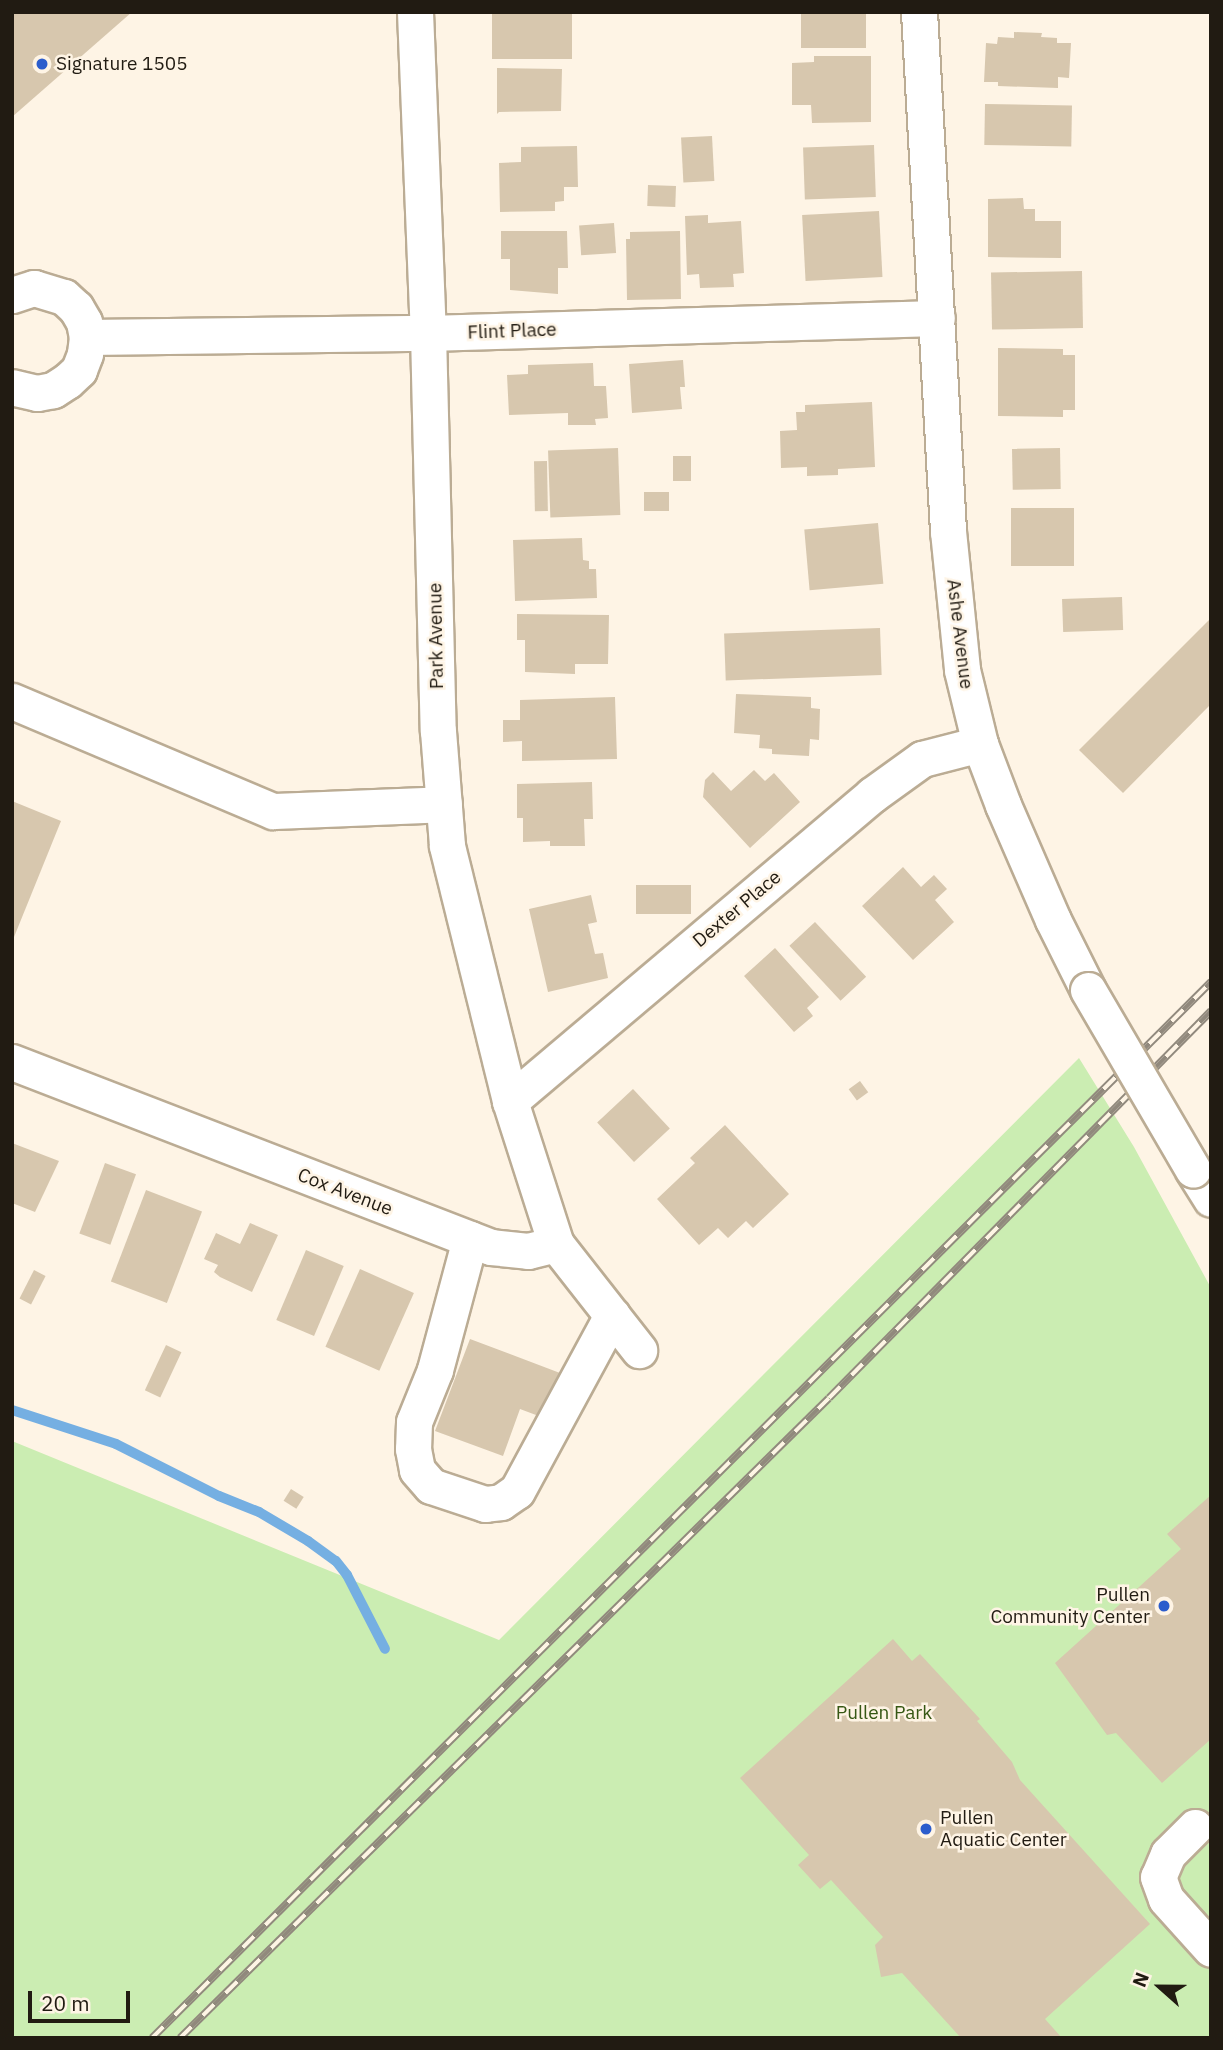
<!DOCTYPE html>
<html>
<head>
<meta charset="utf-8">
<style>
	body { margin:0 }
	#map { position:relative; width:1223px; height:2050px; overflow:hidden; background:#fef4e5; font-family:"IBM Plex Sans",sans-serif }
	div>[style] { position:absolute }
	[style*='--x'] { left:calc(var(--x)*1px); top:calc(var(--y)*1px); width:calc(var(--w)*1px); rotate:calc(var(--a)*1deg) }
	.green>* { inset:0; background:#cbedb2 }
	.stream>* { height:10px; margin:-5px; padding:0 5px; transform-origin:5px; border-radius:5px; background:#75afe2 }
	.building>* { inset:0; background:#d7c7ae; transform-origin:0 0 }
	.roads { filter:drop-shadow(2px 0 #bbac94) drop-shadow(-2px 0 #bbac94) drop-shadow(0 2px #bbac94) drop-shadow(0 -2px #bbac94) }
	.minor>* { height:35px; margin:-17.5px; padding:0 17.5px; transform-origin:17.5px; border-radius:17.5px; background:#fff }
	.rail>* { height:8px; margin-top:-4px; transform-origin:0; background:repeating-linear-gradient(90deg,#fef4e5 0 16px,#91897d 0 32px); box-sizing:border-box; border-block:2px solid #91897d }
	.bridges { filter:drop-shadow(2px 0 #bbac94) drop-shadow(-2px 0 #bbac94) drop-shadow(0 2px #bbac94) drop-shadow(0 -2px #bbac94) }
	.minor-bridge>* { height:35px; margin:-17.5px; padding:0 17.5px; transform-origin:17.5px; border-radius:17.5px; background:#fff }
	.dots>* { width:19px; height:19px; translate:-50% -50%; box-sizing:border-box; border:4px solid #fef4e5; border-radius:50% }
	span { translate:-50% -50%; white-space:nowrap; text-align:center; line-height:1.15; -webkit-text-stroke:5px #fef4e5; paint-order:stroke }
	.poi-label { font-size:19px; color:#211b12 }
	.left { translate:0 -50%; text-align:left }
	.right { translate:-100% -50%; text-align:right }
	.street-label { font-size:19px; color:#211b12 }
	.park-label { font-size:19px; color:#365714 }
	.frame { position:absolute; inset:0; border:14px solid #211b12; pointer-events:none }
	.north { position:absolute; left:1125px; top:1952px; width:70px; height:70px; -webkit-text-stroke:5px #fef4e5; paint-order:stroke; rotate:291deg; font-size:19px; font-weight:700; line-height:28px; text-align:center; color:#211b12 }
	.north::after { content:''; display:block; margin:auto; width:24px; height:32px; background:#211b12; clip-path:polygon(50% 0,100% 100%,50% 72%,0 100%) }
	.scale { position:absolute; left:28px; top:1991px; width:102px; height:32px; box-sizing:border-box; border:4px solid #211b12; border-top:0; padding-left:9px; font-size:21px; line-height:24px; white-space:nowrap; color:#211b12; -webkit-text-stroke:5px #fef4e5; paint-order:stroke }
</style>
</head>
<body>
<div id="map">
	<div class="green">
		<i style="clip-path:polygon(1079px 1058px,1134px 1147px,1211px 1288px,1211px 2038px,12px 2038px,12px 1441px,499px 1640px)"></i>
	</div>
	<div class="stream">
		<i style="--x:12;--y:1410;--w:109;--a:18.1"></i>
		<i style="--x:116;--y:1444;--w:115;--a:26.8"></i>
		<i style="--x:219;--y:1496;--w:43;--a:21.8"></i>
		<i style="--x:259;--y:1512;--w:57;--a:30.6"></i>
		<i style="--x:308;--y:1541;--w:34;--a:36"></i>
		<i style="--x:336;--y:1561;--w:18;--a:52"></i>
		<i style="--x:347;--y:1575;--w:83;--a:62.8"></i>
	</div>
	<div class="building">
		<i style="clip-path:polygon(12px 12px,132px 12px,12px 117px)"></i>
		<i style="left:492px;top:12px;width:80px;height:47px"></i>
		<i style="left:801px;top:12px;width:65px;height:36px"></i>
		<i style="clip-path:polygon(1014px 32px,1042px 33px,1041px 37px,1057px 38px,1057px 43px,1071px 43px,1069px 78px,1058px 77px,1058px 88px,998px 86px,998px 82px,984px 82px,986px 43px,997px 44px,998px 37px,1014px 38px)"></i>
		<i style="clip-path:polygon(814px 56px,871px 56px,871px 122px,812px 123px,811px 105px,792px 105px,792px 63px,814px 62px)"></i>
		<i style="clip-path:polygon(497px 68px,562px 69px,561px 111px,499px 112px,497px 114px)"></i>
		<i style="left:985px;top:104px;width:87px;height:41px;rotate:1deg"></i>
		<i style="left:712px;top:136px;width:45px;height:31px;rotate:87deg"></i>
		<i style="left:874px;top:145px;width:52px;height:71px;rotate:88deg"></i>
		<i style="clip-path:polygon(577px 146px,578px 187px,564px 187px,564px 201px,555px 202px,555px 211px,500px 212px,499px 163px,521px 162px,521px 147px)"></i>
		<i style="left:648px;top:185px;width:28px;height:21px;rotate:2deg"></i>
		<i style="clip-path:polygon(1023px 198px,1024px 209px,1035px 209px,1035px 221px,1061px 221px,1061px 258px,988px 257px,988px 199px)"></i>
		<i style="left:879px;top:211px;width:66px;height:77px;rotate:87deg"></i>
		<i style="clip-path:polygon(708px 215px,708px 223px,741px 221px,744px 273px,733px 274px,734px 287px,700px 288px,699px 274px,687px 275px,685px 216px)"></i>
		<i style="left:614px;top:223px;width:30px;height:35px;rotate:86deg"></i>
		<i style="clip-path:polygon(501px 231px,567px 231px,568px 268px,558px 268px,558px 294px,510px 290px,510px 259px,501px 259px)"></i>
		<i style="clip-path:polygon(680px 231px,681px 299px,627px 300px,626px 239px,630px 239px,630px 232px)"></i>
		<i style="left:1082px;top:271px;width:57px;height:91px;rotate:89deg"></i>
		<i style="clip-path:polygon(998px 348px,1063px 349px,1063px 355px,1075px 355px,1075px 410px,1063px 410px,1063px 417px,998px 416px)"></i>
		<i style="clip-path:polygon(683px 360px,685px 387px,680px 387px,682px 409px,632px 413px,629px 364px)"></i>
		<i style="clip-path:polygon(593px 363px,594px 386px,606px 386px,608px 418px,595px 419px,596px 425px,568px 425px,568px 413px,509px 415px,507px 375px,528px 374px,528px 365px)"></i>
		<i style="clip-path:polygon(872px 402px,875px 467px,838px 469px,838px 475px,807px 476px,807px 467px,781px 468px,780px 431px,797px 430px,796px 412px,805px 412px,805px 405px)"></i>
		<i style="left:618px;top:448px;width:67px;height:70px;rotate:88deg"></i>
		<i style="left:1060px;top:448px;width:41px;height:48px;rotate:89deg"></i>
		<i style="left:673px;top:456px;width:18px;height:25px"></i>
		<i style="left:547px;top:461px;width:50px;height:13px;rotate:89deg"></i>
		<i style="left:644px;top:492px;width:25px;height:19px"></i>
		<i style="left:1011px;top:508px;width:63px;height:58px"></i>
		<i style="left:878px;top:523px;width:61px;height:74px;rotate:85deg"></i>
		<i style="clip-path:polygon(582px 538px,583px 560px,589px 561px,589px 569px,596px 569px,597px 598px,515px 601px,513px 540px)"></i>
		<i style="left:1122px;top:597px;width:33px;height:60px;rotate:88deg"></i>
		<i style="clip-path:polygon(517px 614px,609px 615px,608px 664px,575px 664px,575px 674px,525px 672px,525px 640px,517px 640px)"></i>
		<i style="clip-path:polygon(1211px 618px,1211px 704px,1123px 793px,1079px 750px)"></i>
		<i style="left:880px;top:628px;width:47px;height:156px;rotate:88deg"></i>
		<i style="clip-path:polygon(736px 694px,811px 697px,811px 708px,820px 709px,819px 740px,810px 739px,809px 756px,772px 754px,772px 749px,759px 748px,760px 735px,734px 733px)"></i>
		<i style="clip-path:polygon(615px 697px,617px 759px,522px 761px,522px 741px,503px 742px,503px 720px,520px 720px,520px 700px)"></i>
		<i style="clip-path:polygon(754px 770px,765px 781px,774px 773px,800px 802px,750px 848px,703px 797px,705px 780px,713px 772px,731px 791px)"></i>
		<i style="clip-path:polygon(592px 782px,593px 819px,584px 819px,585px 846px,550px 846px,550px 841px,523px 842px,523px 818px,517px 818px,517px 784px)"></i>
		<i style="clip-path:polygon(12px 801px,61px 821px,12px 942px)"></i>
		<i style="clip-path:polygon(903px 867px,921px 887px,934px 875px,947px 889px,935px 900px,954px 922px,913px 960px,862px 906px)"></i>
		<i style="left:636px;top:885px;width:55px;height:29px"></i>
		<i style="clip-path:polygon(591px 895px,597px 922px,588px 924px,595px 954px,603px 953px,608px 978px,548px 992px,529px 909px)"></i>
		<i style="left:815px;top:922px;width:75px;height:35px;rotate:47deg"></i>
		<i style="clip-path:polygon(775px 948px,819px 997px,807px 1008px,813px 1016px,794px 1032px,744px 976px)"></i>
		<i style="left:860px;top:1081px;width:14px;height:14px;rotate:54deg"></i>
		<i style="left:633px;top:1089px;width:54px;height:49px;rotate:47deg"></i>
		<i style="clip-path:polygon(725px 1125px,789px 1194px,753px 1228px,746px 1221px,728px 1238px,718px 1228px,699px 1245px,657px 1199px,695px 1163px,690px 1158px)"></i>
		<i style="clip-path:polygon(12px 1143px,59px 1161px,35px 1212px,12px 1203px)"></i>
		<i style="left:105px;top:1163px;width:33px;height:75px;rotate:20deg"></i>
		<i style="left:146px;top:1190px;width:60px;height:98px;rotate:21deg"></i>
		<i style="clip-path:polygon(250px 1223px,278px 1235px,252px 1292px,220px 1277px,214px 1272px,218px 1265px,204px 1259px,216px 1233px,240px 1244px)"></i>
		<i style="left:306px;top:1250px;width:41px;height:76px;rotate:23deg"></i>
		<i style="left:360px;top:1269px;width:59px;height:85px;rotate:24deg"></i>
		<i style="left:34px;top:1270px;width:13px;height:32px;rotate:27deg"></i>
		<i style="clip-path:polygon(470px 1339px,560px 1373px,544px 1418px,520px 1409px,503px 1456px,435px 1431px)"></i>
		<i style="left:166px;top:1345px;width:17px;height:50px;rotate:25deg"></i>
		<i style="left:291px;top:1489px;width:15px;height:14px;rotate:32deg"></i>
		<i style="clip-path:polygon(1211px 1495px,1211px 1739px,1162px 1783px,1116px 1733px,1107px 1735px,1055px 1663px,1181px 1549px,1167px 1534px)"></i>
		<i style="clip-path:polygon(893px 1639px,912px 1661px,920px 1654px,980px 1719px,977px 1721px,1012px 1762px,1020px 1780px,1150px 1924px,1045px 2019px,1062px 2038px,961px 2038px,902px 1973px,881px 1977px,875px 1945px,883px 1937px,831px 1880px,820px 1889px,798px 1865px,809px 1855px,740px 1778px)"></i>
	</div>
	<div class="roads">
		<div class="minor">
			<i style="--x:415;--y:12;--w:321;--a:87.7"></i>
			<i style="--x:428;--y:333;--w:398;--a:88.6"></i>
			<i style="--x:438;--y:731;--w:115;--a:85.5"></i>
			<i style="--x:447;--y:846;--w:263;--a:76.1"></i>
			<i style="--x:510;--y:1101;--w:150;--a:72.2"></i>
			<i style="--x:919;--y:12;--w:520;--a:86.8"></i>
			<i style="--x:948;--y:531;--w:140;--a:84.2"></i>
			<i style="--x:962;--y:670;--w:76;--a:76.3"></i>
			<i style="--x:980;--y:744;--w:65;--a:69.3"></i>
			<i style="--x:1003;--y:805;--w:125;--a:66.5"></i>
			<i style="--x:1053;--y:920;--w:78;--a:63.4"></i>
			<i style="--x:12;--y:295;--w:23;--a:-18"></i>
			<i style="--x:34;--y:288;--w:31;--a:17"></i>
			<i style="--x:64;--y:297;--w:16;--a:43"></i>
			<i style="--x:76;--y:308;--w:16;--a:60"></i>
			<i style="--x:84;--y:322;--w:15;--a:79"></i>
			<i style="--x:87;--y:337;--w:17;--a:97"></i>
			<i style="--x:85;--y:354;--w:17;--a:111"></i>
			<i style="--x:79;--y:370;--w:16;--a:137"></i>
			<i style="--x:67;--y:381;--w:17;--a:147"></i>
			<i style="--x:53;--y:390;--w:16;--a:169"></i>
			<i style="--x:37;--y:393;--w:26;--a:-167"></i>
			<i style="--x:87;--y:337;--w:341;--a:-0.7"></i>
			<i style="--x:428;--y:333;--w:509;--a:-1.69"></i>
			<i style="--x:12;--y:701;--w:283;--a:22.9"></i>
			<i style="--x:273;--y:811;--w:171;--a:-2.3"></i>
			<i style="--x:12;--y:1062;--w:513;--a:21.12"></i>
			<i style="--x:491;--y:1247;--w:37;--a:6"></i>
			<i style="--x:528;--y:1251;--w:29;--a:-14"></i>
			<i style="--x:556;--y:1244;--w:135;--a:51.9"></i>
			<i style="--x:510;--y:1101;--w:474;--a:-40.2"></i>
			<i style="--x:872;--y:795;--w:62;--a:-35.8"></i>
			<i style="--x:922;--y:759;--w:60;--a:-14.5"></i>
			<i style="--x:1193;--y:1170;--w:34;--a:58"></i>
			<i style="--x:470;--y:1239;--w:136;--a:105"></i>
			<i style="--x:435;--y:1370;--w:56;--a:112"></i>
			<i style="--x:414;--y:1422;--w:27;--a:92"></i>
			<i style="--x:413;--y:1449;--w:21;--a:79"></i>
			<i style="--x:417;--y:1470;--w:21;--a:49"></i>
			<i style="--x:431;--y:1486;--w:57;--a:18.4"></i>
			<i style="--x:485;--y:1504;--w:16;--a:-7"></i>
			<i style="--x:501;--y:1502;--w:19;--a:-35"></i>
			<i style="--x:517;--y:1491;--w:200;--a:-61.6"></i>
			<i style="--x:1195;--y:1827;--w:38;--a:135"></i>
			<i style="--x:1168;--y:1854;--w:25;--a:113"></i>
			<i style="--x:1158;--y:1877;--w:23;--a:70"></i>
			<i style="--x:1166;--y:1899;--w:67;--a:48"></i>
		</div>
	</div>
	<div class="rail">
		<i style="--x:152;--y:2038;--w:1496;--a:-44.92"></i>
		<i style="--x:180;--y:2038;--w:911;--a:-44.6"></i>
		<i style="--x:829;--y:1398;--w:544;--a:-45.37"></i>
	</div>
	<div class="bridges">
		<div class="minor-bridge">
			<i style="--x:1088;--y:990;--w:208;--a:59.7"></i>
		</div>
	</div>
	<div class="dots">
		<i style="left:42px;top:64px;background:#2c5dcc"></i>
		<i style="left:1164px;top:1606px;background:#2c5dcc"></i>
		<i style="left:926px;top:1829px;background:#2c5dcc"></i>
	</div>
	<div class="poi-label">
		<span class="left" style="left:56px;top:64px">Signature 1505</span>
		<span class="right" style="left:1150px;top:1606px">Pullen<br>Community Center</span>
		<span class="left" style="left:940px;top:1829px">Pullen<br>Aquatic Center</span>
	</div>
	<div class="street-label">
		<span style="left:512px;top:331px;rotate:-2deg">Flint Place</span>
		<span style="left:960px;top:634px;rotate:83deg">Ashe Avenue</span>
		<span style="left:436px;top:636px;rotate:-91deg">Park Avenue</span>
		<span style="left:737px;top:909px;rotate:-40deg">Dexter Place</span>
		<span style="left:345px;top:1192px;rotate:21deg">Cox Avenue</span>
	</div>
	<div class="park-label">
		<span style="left:884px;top:1713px">Pullen Park</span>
	</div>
	<div class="frame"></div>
	<div class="north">N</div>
	<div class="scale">20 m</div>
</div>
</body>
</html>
